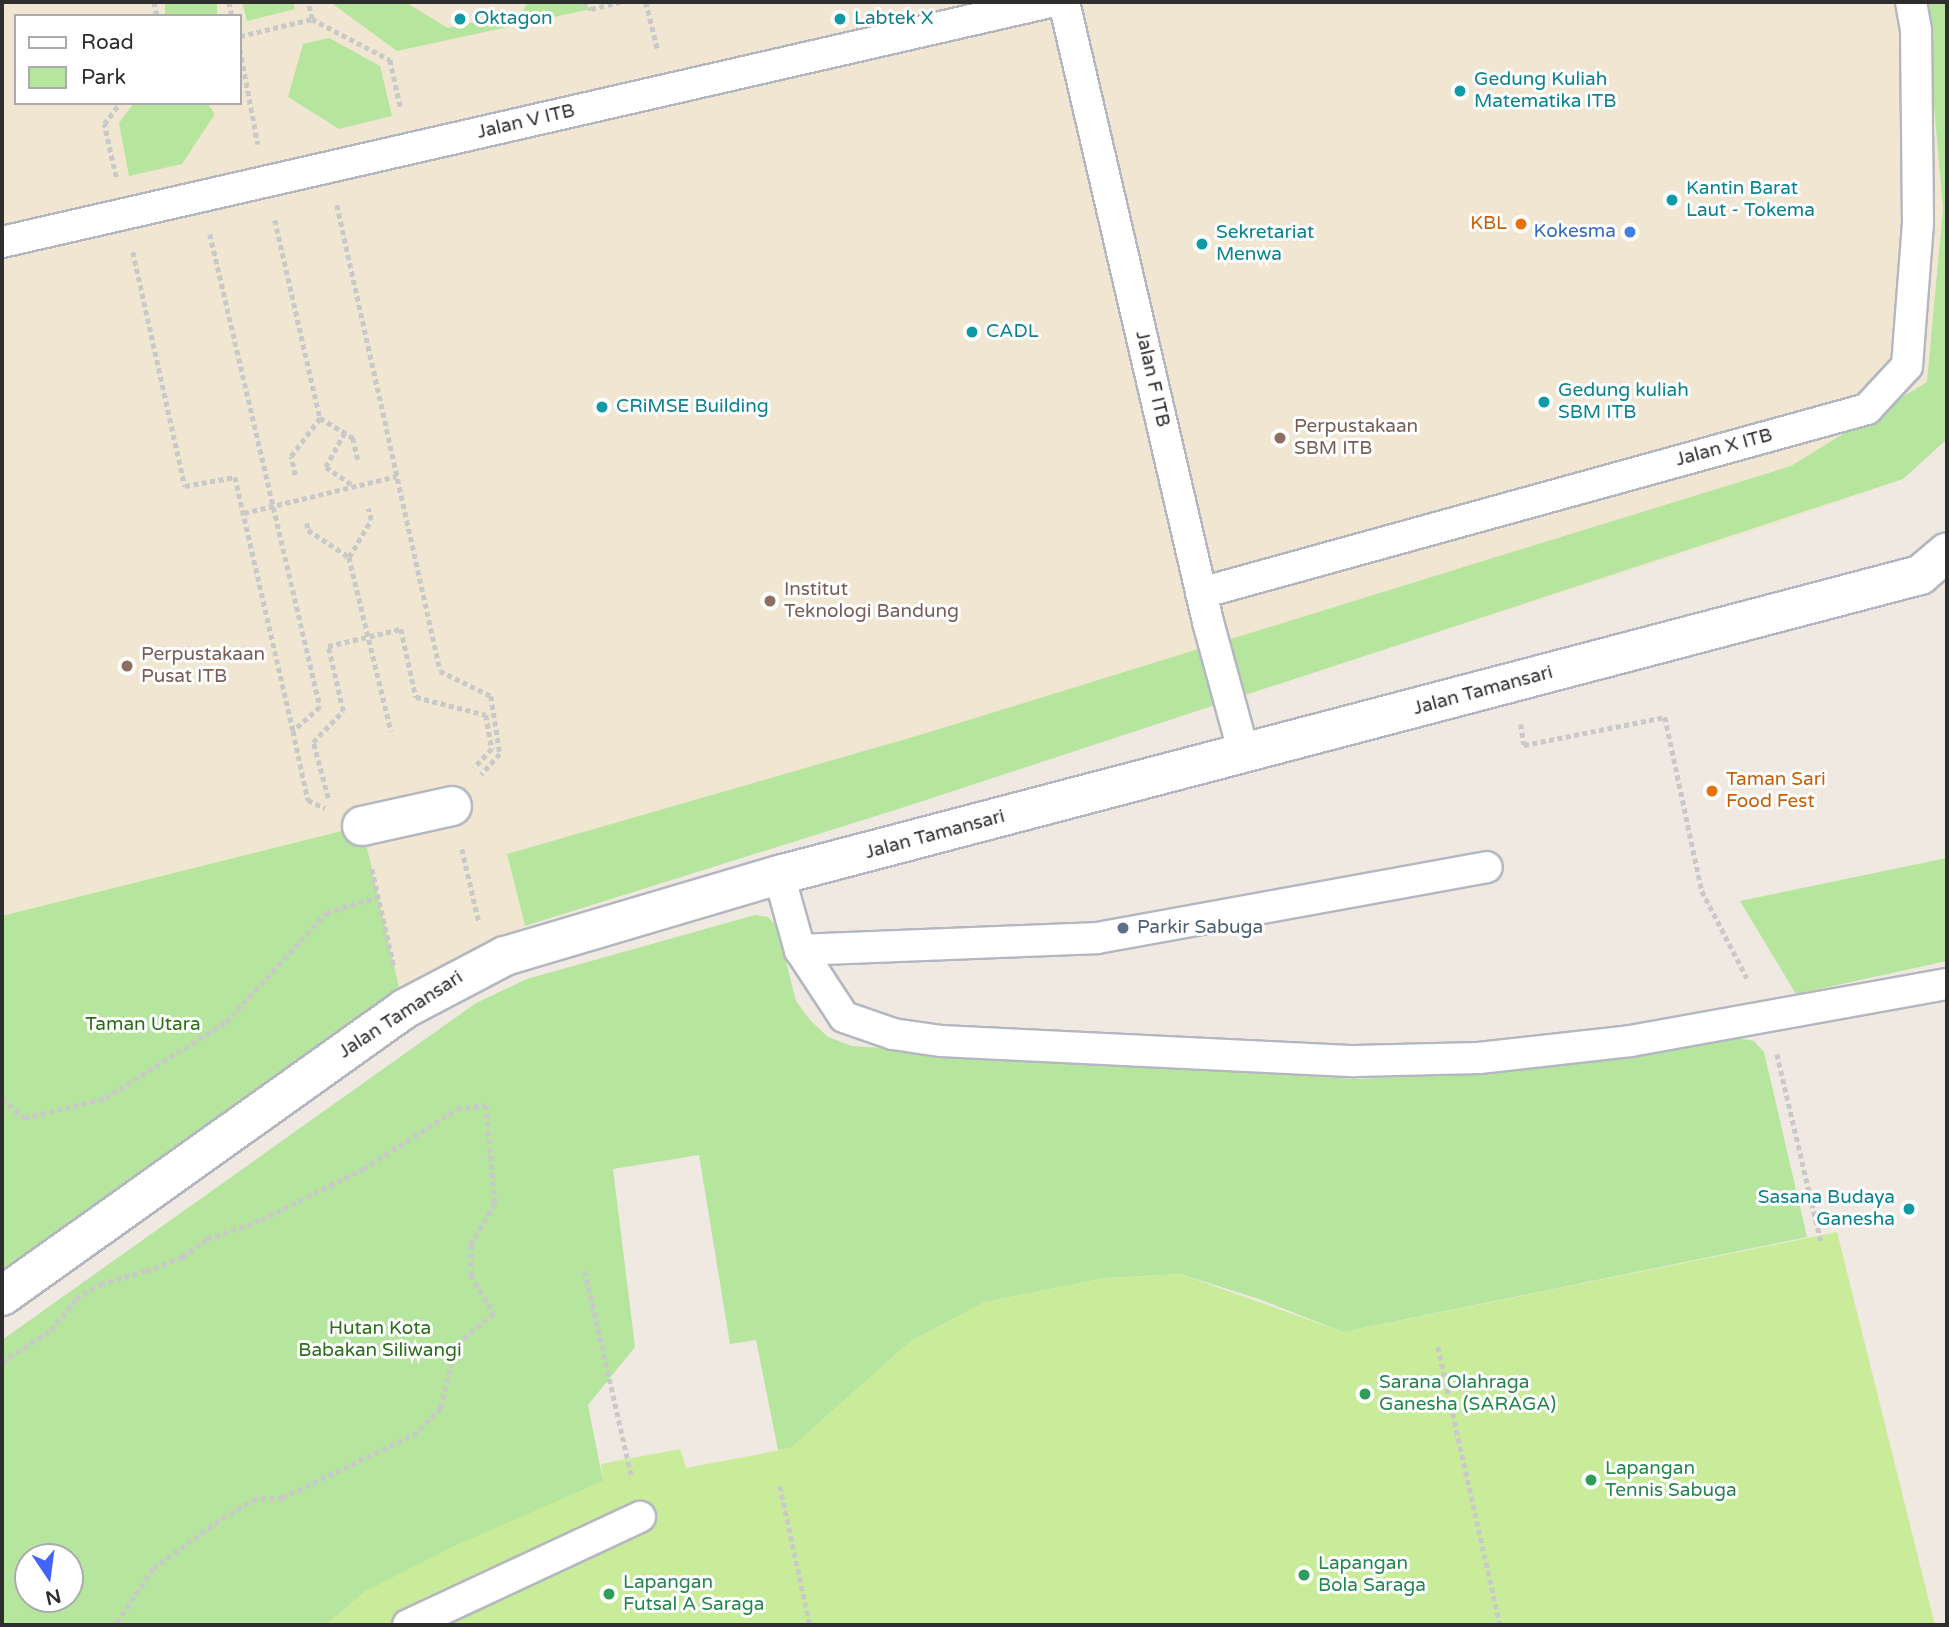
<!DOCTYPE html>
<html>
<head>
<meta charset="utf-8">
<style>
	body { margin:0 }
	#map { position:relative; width:1949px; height:1627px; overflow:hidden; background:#efe9e1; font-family:"Varela Round",sans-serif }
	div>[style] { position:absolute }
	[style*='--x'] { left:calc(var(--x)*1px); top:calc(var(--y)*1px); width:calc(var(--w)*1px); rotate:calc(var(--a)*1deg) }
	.education>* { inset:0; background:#f0e6d1 }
	.green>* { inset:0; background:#b6e59e; transform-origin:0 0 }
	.pitch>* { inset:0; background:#c9ec9a }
	.path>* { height:4.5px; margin-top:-2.25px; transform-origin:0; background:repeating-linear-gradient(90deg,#c9c9c9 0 5px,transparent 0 8.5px) }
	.roads { filter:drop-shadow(2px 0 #b4b7c1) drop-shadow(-2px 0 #b4b7c1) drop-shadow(0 2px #b4b7c1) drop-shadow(0 -2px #b4b7c1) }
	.lane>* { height:30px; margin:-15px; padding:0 15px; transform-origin:15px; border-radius:15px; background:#fff }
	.street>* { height:38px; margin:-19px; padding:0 19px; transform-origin:19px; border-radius:19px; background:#fff }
	.secondary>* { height:38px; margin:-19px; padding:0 19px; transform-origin:19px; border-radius:19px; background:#fff }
	.path-bridge>* { height:4.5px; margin-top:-2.25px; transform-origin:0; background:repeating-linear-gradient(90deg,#c9c9c9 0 5px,transparent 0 8.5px) }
	.dots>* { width:19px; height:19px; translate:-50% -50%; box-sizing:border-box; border:4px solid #fff; border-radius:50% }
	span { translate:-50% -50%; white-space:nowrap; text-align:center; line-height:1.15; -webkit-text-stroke:6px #fff; paint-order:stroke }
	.culture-label { font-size:19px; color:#0d838f }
	.left { translate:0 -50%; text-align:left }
	.right { translate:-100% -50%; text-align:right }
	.street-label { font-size:19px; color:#2e2e2e }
	.food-label { font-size:19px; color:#c56008 }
	.shop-label { font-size:19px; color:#366cbe }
	.education-label { font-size:19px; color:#785e54 }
	.service-label { font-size:19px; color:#4e5e75 }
	.park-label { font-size:19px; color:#2c6e1b }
	.leisure-label { font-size:19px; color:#27864d }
	.frame { position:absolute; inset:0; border:4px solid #2e2e2e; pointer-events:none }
	.legend { position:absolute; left:14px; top:14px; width:228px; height:91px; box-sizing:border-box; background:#fff; border:2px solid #ababab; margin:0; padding:9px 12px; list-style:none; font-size:21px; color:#2e2e2e }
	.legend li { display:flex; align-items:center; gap:14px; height:35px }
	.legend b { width:35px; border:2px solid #ababab }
	.north { position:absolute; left:14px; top:1543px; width:70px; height:70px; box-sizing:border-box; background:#fff; border:2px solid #ababab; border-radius:50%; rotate:167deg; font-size:19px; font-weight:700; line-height:28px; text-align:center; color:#2e2e2e }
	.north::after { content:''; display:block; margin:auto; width:24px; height:32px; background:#4264fb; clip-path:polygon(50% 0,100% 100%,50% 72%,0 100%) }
</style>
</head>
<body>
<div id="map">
	<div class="education">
		<i style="clip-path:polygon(evenodd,2px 2px,1947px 2px,1947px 439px,1903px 479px,1772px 525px,525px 926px,2px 1249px,2px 2px,16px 16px,240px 16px,240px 103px,16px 103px,16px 16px)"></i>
	</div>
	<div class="green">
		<i style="left:165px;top:2px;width:52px;height:15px"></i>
		<i style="clip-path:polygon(242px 2px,293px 2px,295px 9px,247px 21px)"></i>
		<i style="clip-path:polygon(330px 2px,405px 2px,448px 28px,523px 11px,528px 2px,583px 2px,591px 9px,397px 51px)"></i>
		<i style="clip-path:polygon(1925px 2px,1947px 2px,1947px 439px,1903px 479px,914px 804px,525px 926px,507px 854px,930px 732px,1791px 466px,1927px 382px,1943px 209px)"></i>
		<i style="clip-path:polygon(329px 38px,380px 66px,392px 116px,339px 129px,288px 97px,303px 44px)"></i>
		<i style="clip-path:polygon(134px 103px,207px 103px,215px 114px,182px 164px,129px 176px,119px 123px)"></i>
		<i style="clip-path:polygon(362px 826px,404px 1009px,2px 1297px,2px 916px)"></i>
		<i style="clip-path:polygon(1947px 858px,1947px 961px,1796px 994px,1740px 901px)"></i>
		<i style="clip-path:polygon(evenodd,755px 915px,768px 917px,777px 926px,796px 1001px,810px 1020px,828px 1037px,852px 1046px,1356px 1079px,1478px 1073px,1738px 1038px,1754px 1041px,1764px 1052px,1807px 1237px,1343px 1332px,1259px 1299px,1180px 1274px,1106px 1278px,985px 1302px,911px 1341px,791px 1448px,778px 1450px,756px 1340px,730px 1344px,699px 1155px,613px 1169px,635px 1347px,588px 1405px,603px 1481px,366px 1591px,326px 1625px,2px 1625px,2px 1340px,476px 1003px,527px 979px,755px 915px,28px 1557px,70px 1557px,70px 1599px,28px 1599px,28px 1557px)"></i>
	</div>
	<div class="pitch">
		<i style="clip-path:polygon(1837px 1232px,1935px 1625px,326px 1625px,366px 1591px,454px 1546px,603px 1481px,601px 1464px,680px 1449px,686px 1468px,791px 1448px,911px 1341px,985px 1302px,1106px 1278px,1180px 1274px,1343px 1332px)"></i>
	</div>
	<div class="path">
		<i style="--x:154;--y:2;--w:14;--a:78"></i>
		<i style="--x:229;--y:2;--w:14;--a:78"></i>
		<i style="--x:583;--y:2;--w:11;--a:41"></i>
		<i style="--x:591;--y:9;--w:30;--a:-14"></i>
		<i style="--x:646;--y:2;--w:50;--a:76.2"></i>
		<i style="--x:312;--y:19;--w:88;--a:27.7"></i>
		<i style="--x:390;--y:60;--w:50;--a:77.3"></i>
		<i style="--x:240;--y:36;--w:74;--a:-13.3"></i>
		<i style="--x:312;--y:19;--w:17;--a:-103"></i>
		<i style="--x:240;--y:49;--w:97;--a:79.3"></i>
		<i style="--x:116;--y:177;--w:54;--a:-102.8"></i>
		<i style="--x:104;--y:124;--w:26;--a:-53"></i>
		<i style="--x:337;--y:205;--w:477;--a:77.5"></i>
		<i style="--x:440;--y:671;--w:57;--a:26.1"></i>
		<i style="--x:491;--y:696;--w:59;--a:81.2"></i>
		<i style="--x:500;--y:754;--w:28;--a:132"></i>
		<i style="--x:275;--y:220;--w:203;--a:77.2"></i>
		<i style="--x:320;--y:418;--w:39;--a:31"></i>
		<i style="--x:353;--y:438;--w:22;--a:77"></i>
		<i style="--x:210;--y:234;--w:486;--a:76.9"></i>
		<i style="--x:320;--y:707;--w:36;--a:138"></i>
		<i style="--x:293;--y:731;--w:71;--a:77.7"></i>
		<i style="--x:308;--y:800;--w:19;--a:25"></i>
		<i style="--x:133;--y:252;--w:240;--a:77.5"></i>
		<i style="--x:185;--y:486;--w:51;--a:-10.2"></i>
		<i style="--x:235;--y:477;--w:261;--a:77.1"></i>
		<i style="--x:345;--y:433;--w:39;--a:119"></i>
		<i style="--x:326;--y:467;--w:34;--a:34"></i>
		<i style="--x:295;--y:475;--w:19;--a:-102"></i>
		<i style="--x:291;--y:456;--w:48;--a:-52.7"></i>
		<i style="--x:244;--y:513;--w:157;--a:-13.6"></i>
		<i style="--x:307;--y:523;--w:7;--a:82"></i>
		<i style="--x:308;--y:530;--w:49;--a:33.4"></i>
		<i style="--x:349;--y:557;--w:179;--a:76.4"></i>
		<i style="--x:349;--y:557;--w:43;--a:-59.3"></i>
		<i style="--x:371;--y:520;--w:12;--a:-104"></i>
		<i style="--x:1521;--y:724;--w:21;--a:82"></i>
		<i style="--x:1524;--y:745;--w:144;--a:-11.2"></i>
		<i style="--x:1665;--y:717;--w:178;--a:78"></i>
		<i style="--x:1702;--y:891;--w:98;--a:62.7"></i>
		<i style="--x:328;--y:798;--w:58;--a:-105"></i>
		<i style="--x:313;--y:742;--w:43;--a:-45.9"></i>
		<i style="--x:343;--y:711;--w:67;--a:-103"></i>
		<i style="--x:328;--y:646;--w:75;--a:-13.1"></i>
		<i style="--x:401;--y:629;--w:70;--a:77.6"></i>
		<i style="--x:416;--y:697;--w:72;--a:14.4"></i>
		<i style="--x:486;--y:715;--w:35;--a:80"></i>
		<i style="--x:492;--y:749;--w:26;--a:133"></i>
		<i style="--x:462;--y:849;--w:75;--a:76.9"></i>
		<i style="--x:372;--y:869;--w:99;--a:77.2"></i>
		<i style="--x:1777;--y:1054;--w:192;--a:76.8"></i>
		<i style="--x:2;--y:1099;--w:29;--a:41"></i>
		<i style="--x:24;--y:1118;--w:83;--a:-13.9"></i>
		<i style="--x:105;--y:1098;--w:143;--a:-32.1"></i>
		<i style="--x:226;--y:1022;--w:148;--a:-47.5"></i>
		<i style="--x:326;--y:913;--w:54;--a:-17.1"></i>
		<i style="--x:585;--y:1271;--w:212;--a:77.2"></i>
		<i style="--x:1438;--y:1347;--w:285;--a:77.4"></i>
		<i style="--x:780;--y:1486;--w:142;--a:77.8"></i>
	</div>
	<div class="roads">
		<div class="lane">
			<i style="--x:1064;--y:2;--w:637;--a:76.92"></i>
			<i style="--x:1208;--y:622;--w:137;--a:74.7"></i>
			<i style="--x:2;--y:242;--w:1075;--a:-12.9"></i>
			<i style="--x:1201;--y:593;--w:691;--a:-15.44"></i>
			<i style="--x:1867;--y:409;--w:59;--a:-47.1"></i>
			<i style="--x:1907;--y:366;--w:144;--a:-85.6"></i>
			<i style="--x:1918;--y:222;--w:192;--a:-90.6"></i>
			<i style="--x:1916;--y:30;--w:28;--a:-100"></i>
			<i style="--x:779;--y:875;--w:78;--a:74.4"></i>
			<i style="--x:800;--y:950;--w:80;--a:56.7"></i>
			<i style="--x:844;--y:1017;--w:52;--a:19.1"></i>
			<i style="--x:893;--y:1034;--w:49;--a:8.3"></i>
			<i style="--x:941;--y:1041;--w:414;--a:2.8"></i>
			<i style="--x:1355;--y:1061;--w:124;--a:-1.4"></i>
			<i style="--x:1479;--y:1058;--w:152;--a:-6.4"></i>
			<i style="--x:1630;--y:1041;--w:322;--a:-10.2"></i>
			<i style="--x:800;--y:950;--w:297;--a:-2.3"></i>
			<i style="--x:1097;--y:938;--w:396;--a:-10.3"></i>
			<i style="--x:408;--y:1625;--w:256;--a:-25"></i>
		</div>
		<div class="street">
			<i style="--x:362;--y:826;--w:92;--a:-12.5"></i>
		</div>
		<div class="secondary">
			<i style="--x:2;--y:1296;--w:494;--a:-35.5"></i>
			<i style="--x:404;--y:1009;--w:114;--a:-27.7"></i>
			<i style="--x:505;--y:956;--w:286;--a:-16.5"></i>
			<i style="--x:779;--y:875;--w:1180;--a:-14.73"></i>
			<i style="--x:1920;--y:575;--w:35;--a:-40"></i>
		</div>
	</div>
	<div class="path-bridge">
		<i style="--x:2;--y:1362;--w:59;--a:-33.1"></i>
		<i style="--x:51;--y:1330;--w:40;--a:-51"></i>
		<i style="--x:76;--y:1299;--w:28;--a:-32"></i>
		<i style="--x:100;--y:1284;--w:48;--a:-15.8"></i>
		<i style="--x:146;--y:1271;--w:39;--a:-21"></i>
		<i style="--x:182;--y:1257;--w:31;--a:-36"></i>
		<i style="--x:207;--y:1239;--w:57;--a:-19.4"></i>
		<i style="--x:261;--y:1220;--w:114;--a:-26.6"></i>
		<i style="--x:363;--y:1169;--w:112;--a:-32.6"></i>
		<i style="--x:457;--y:1109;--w:29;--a:-8"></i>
		<i style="--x:486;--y:1105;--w:99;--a:84.8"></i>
		<i style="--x:495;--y:1204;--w:48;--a:120.3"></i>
		<i style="--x:471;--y:1245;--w:30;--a:90"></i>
		<i style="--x:471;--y:1275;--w:45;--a:59.5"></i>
		<i style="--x:494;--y:1314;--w:49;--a:140.8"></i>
		<i style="--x:456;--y:1345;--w:65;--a:103.4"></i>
		<i style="--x:441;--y:1408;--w:35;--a:134"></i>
		<i style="--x:417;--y:1433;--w:149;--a:154.1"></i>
		<i style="--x:283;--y:1498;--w:27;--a:178"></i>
		<i style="--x:256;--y:1499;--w:34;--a:150"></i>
		<i style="--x:226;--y:1516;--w:90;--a:144"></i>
		<i style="--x:153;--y:1569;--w:67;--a:123.5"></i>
	</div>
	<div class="dots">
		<i style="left:460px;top:19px;background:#0f9aa8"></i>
		<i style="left:840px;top:19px;background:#0f9aa8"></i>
		<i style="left:1460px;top:91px;background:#0f9aa8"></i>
		<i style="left:1672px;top:200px;background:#0f9aa8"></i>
		<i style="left:1521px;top:224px;background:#e8710a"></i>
		<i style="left:1630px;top:232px;background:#3f7fe0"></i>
		<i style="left:1202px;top:244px;background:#0f9aa8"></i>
		<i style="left:972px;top:332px;background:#0f9aa8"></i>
		<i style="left:1544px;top:402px;background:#0f9aa8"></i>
		<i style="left:602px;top:407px;background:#0f9aa8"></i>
		<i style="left:1280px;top:438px;background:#8d6e63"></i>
		<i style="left:770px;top:601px;background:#8d6e63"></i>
		<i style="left:127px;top:666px;background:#8d6e63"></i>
		<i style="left:1712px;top:791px;background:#e8710a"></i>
		<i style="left:1123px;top:928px;background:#5c6f8a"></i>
		<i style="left:1909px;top:1209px;background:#0f9aa8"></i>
		<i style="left:1365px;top:1394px;background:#2e9e5b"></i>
		<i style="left:1591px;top:1480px;background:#2e9e5b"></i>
		<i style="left:1304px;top:1575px;background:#2e9e5b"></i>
		<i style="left:609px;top:1594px;background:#2e9e5b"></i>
	</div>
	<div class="culture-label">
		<span class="left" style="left:474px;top:19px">Oktagon</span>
		<span class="left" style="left:854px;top:19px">Labtek X</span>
		<span class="left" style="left:1474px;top:91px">Gedung Kuliah<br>Matematika ITB</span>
		<span class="left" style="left:1686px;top:200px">Kantin Barat<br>Laut - Tokema</span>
		<span class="left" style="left:1216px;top:244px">Sekretariat<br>Menwa</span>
		<span class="left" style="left:986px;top:332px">CADL</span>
		<span class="left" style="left:1558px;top:402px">Gedung kuliah<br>SBM ITB</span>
		<span class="left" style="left:616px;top:407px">CRiMSE Building</span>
		<span class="right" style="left:1895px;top:1209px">Sasana Budaya<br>Ganesha</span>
	</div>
	<div class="street-label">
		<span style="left:526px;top:122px;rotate:-13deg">Jalan V ITB</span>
		<span style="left:1152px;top:379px;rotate:77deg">Jalan F ITB</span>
		<span style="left:1724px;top:448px;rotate:-15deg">Jalan X ITB</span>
		<span style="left:1483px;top:691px;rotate:-15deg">Jalan Tamansari</span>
		<span style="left:935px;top:835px;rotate:-15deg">Jalan Tamansari</span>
		<span style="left:401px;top:1015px;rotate:-33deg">Jalan Tamansari</span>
	</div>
	<div class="food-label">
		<span class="right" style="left:1507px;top:224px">KBL</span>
		<span class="left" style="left:1726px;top:791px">Taman Sari<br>Food Fest</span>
	</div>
	<div class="shop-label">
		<span class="right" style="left:1616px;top:232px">Kokesma</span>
	</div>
	<div class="education-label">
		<span class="left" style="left:1294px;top:438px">Perpustakaan<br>SBM ITB</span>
		<span class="left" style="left:784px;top:601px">Institut<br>Teknologi Bandung</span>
		<span class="left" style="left:141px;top:666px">Perpustakaan<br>Pusat ITB</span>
	</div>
	<div class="service-label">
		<span class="left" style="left:1137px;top:928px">Parkir Sabuga</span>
	</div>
	<div class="park-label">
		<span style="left:143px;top:1025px">Taman Utara</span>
		<span style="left:380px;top:1340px">Hutan Kota<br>Babakan Siliwangi</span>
	</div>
	<div class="leisure-label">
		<span class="left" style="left:1379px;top:1394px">Sarana Olahraga<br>Ganesha (SARAGA)</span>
		<span class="left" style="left:1605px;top:1480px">Lapangan<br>Tennis Sabuga</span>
		<span class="left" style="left:1318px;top:1575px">Lapangan<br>Bola Saraga</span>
		<span class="left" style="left:623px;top:1594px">Lapangan<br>Futsal A Saraga</span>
	</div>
	<div class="frame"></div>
	<ul class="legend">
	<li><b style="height:9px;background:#fff"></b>Road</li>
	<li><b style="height:19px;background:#b6e59e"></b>Park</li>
	</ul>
	<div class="north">N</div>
</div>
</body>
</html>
